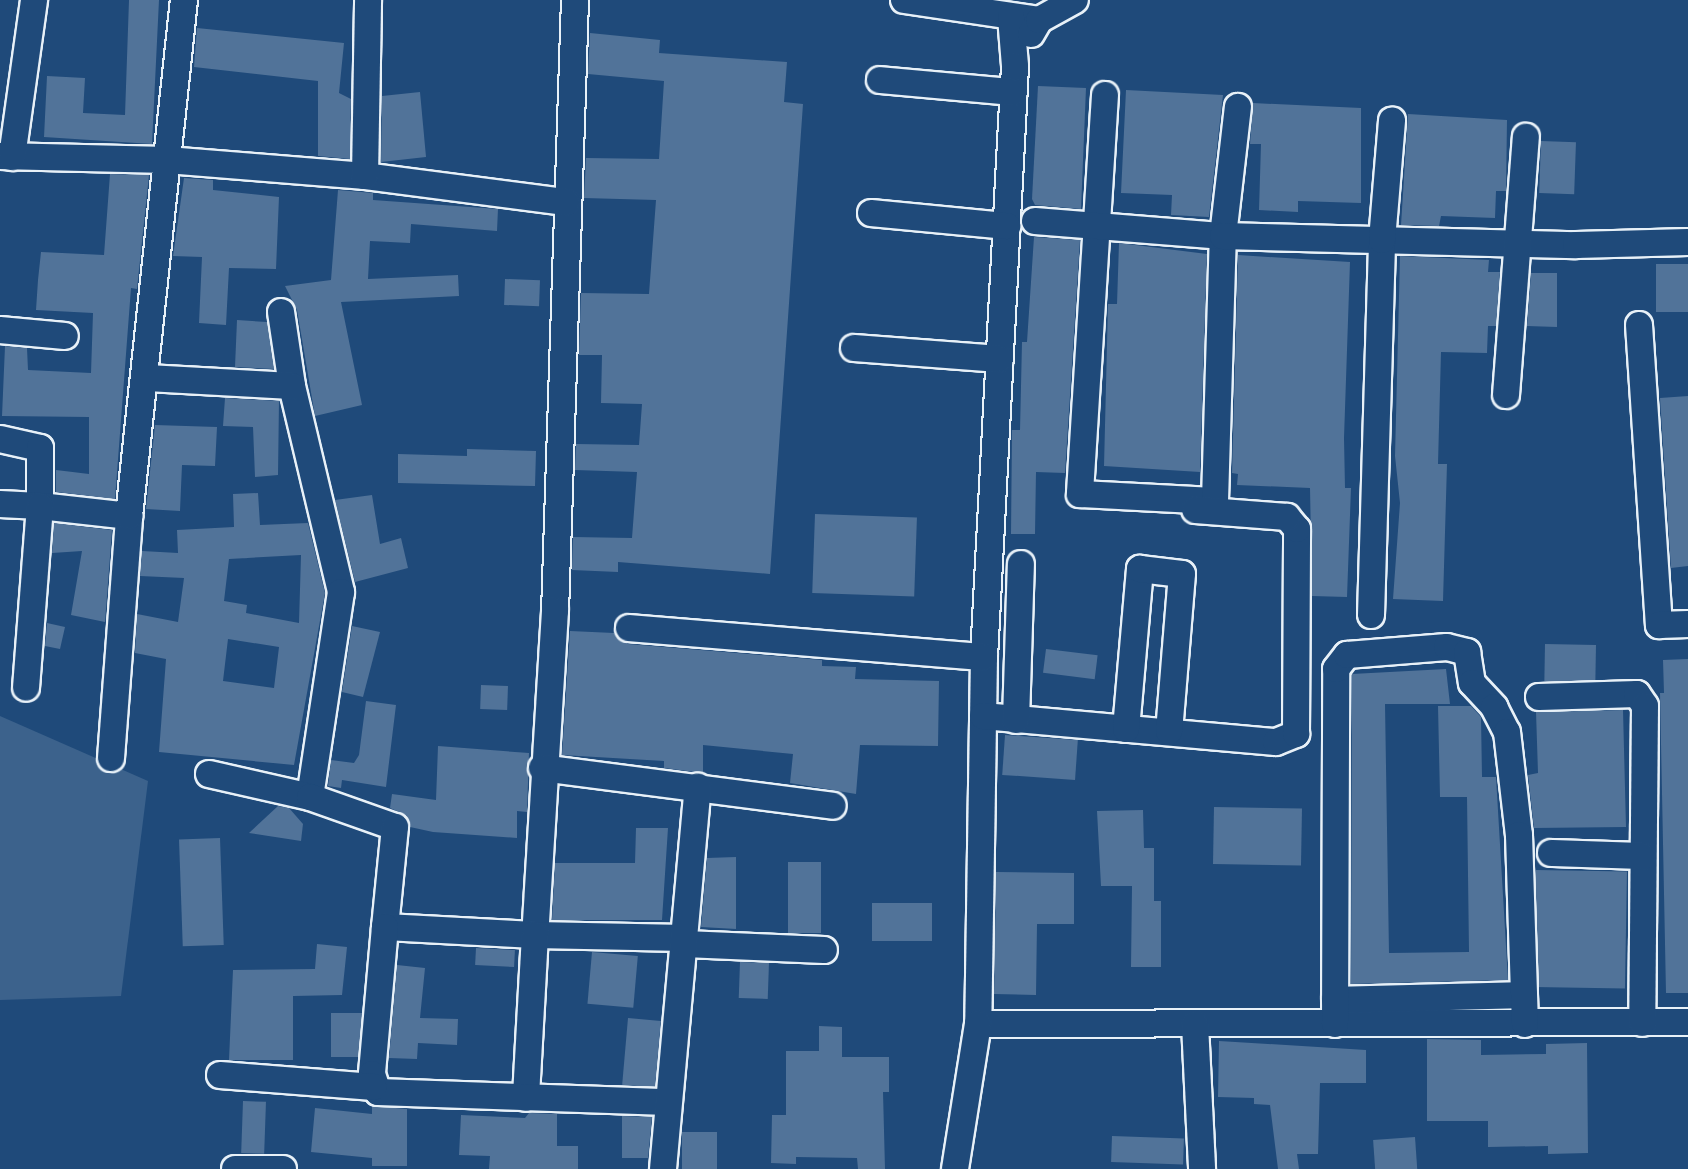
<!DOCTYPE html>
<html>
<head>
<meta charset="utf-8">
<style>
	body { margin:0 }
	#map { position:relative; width:1688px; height:1169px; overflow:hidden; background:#1f4a7a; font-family:"Architects Daughter",sans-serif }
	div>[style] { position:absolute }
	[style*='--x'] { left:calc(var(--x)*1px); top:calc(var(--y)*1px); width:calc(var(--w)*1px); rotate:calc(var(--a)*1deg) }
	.green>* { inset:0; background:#3c628c }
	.building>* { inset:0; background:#517399; transform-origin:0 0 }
	.roads { filter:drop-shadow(2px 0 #e8f1f8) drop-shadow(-2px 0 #e8f1f8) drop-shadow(0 2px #e8f1f8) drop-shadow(0 -2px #e8f1f8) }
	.minor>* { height:26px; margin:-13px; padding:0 13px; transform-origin:13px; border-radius:13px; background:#1f4a7a }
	span { translate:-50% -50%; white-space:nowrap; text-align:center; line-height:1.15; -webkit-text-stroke:7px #1f4a7a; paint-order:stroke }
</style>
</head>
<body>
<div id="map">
	<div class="green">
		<i style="clip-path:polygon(0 716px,148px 781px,121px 996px,0 1000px)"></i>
	</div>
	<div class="building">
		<i style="clip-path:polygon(129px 0,159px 0,152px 144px,44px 137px,47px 76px,85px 78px,83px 113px,125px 115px)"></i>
		<i style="clip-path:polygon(197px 28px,344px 43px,339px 93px,351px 99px,350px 159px,318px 156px,318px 81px,194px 67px)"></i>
		<i style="clip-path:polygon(590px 33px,660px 40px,659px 53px,787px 62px,784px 102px,803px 104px,770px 574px,618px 562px,618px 572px,572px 570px,573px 537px,632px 538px,637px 472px,575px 470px,576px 444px,639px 445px,642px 404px,601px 403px,602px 355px,579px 355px,581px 293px,649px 294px,656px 200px,584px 198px,586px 158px,659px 159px,664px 81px,588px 74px)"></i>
		<i style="clip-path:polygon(1038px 86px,1086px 88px,1081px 209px,1035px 205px,1032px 199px)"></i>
		<i style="clip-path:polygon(1126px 90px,1223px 95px,1209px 217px,1171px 215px,1172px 195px,1121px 193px)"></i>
		<i style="clip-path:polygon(420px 92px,426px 157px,381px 162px,382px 96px)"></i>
		<i style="clip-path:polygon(1253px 103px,1361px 108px,1361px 203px,1298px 201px,1298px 212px,1259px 210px,1261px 144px,1250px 144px)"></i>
		<i style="clip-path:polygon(1408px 114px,1507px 120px,1506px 191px,1496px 191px,1495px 218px,1441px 216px,1439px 226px,1401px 225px)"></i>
		<i style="left:1541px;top:141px;width:35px;height:52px;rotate:2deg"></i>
		<i style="clip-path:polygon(110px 174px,149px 175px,137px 289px,131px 288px,115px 499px,56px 492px,56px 470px,89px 474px,89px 417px,2px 416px,5px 346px,27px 348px,28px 370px,91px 373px,93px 313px,36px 310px,38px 280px,41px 252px,104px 255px)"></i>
		<i style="clip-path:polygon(184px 178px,213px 180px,213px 190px,279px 197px,276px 269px,229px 268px,226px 325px,199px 323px,202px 257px,173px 256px)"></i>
		<i style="clip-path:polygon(338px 190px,373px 193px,373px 200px,498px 209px,497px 231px,411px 224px,410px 243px,370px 241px,368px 279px,458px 275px,459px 296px,341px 302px,362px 405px,315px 416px,297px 310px,285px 286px,331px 280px)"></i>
		<i style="clip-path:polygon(1034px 237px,1080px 240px,1065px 473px,1036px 472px,1035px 534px,1011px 534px,1012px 430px,1020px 430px,1022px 342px,1027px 342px)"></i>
		<i style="clip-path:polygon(1119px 243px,1207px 254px,1200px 472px,1104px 466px,1108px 304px,1117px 304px)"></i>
		<i style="clip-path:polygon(1238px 255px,1350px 262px,1344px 438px,1345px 488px,1351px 488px,1347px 597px,1312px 596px,1310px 488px,1237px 485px,1238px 474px,1232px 473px)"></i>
		<i style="clip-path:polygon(1400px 256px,1489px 260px,1488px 272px,1500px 272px,1496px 326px,1488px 326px,1487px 353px,1441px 352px,1438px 464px,1447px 464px,1443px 601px,1393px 599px,1400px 503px,1395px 456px)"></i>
		<i style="left:1656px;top:264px;width:32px;height:48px"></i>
		<i style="clip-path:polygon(1531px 273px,1557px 273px,1557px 327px,1527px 326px)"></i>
		<i style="left:505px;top:279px;width:35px;height:26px;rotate:2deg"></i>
		<i style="clip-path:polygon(237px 320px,267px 322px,274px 369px,235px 367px)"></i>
		<i style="clip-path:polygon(1688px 396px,1688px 566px,1671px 568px,1660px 398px)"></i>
		<i style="clip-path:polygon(225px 398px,279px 401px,278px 475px,255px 477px,253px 427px,223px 426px)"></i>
		<i style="clip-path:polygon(155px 425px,217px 427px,215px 466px,182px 465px,180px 511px,146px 509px)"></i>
		<i style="clip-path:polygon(467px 449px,536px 451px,535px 486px,398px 483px,398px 454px,467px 456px)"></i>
		<i style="clip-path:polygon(evenodd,258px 493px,260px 525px,308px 523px,325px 593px,294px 765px,159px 752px,166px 659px,135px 653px,137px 614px,178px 622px,184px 578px,140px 576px,142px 551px,178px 553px,177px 530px,234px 527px,233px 494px,258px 493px,301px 555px,299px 623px,246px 613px,247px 605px,224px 601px,229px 559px,301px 555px,258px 493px,228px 639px,279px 647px,274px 688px,223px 681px,228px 639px)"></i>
		<i style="clip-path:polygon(372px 495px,380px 544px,401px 538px,408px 568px,355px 582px,335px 500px)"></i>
		<i style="left:815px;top:514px;width:102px;height:79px;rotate:2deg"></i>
		<i style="clip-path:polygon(54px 523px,112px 530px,105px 622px,71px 615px,82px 551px,52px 553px)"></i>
		<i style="clip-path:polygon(47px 623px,65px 627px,60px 649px,45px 646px)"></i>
		<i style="clip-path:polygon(352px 626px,380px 632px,363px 697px,342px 692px)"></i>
		<i style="clip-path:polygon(570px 631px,614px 633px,628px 644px,822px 660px,822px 666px,856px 667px,855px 679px,939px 681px,938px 746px,860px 745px,856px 794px,790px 783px,793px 754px,703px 745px,703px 773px,664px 768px,664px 761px,562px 755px)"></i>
		<i style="left:1545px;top:644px;width:51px;height:37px;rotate:1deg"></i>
		<i style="left:1046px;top:649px;width:52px;height:24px;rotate:7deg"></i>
		<i style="clip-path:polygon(1688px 659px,1688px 993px,1666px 993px,1660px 693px,1664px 693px,1663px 660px)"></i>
		<i style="clip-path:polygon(1446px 669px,1450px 704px,1385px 704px,1389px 953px,1469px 952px,1467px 797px,1440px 797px,1438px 706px,1471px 706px,1481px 717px,1482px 777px,1496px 777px,1508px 980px,1351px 984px,1352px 674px)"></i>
		<i style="left:481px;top:685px;width:27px;height:24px;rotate:2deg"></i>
		<i style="clip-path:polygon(366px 701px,396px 705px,386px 787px,342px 780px,341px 788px,328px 786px,331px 760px,354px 763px,359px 755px)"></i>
		<i style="clip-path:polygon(1623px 710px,1626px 827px,1534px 828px,1528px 775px,1538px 773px,1536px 712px)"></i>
		<i style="left:1005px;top:735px;width:73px;height:40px;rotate:4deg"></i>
		<i style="clip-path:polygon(438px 746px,529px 753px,527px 812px,517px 811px,517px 838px,433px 832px,410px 827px,406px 815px,390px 808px,392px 794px,436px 800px)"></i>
		<i style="clip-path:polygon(278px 806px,289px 808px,303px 824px,301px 841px,249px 833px)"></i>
		<i style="left:1214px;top:807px;width:88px;height:57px;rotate:1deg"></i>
		<i style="clip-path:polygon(1143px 810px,1144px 848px,1154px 848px,1154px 901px,1161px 901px,1161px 967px,1131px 967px,1132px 886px,1101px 886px,1097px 811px)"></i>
		<i style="clip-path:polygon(636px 828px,668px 828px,662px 920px,552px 920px,555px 863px,635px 863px)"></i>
		<i style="left:220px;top:838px;width:107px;height:41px;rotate:88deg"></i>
		<i style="clip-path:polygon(736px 857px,736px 929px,701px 927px,707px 858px)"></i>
		<i style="left:788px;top:862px;width:33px;height:71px"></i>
		<i style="left:1536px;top:870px;width:91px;height:117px;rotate:1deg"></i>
		<i style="clip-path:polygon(996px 872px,1074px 873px,1074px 924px,1037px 924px,1036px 995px,994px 994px)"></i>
		<i style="left:872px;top:903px;width:60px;height:38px"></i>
		<i style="clip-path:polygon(317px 944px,347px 947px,342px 995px,293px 996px,293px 1060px,229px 1060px,233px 970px,315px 969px)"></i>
		<i style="left:476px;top:948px;width:39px;height:17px;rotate:3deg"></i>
		<i style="left:592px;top:952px;width:46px;height:52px;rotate:5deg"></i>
		<i style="left:740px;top:962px;width:29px;height:36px;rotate:2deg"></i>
		<i style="clip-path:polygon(397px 965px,425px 968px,420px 1018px,458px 1019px,457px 1045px,418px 1043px,417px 1059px,389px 1058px)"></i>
		<i style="left:331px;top:1013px;width:31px;height:44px"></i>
		<i style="left:628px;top:1018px;width:33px;height:67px;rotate:5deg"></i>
		<i style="clip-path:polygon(819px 1026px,842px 1027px,842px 1057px,889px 1057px,889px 1092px,883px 1092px,885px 1169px,858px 1169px,857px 1158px,796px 1157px,796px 1164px,771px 1163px,772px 1115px,786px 1115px,786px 1051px,819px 1051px)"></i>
		<i style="clip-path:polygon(1427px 1039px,1481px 1040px,1481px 1055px,1546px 1054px,1546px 1044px,1587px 1043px,1588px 1153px,1548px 1154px,1548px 1146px,1488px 1147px,1488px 1121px,1427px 1121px)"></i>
		<i style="clip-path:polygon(1219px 1041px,1366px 1050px,1366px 1083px,1320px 1083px,1318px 1154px,1297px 1154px,1299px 1169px,1278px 1169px,1270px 1105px,1254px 1104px,1254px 1098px,1218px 1097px)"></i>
		<i style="left:243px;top:1101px;width:23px;height:52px;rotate:2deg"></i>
		<i style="clip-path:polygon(372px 1106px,407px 1109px,407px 1166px,372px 1166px,372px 1158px,311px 1152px,315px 1108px,372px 1114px)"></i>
		<i style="clip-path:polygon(529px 1113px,557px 1114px,557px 1146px,578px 1146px,578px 1169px,489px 1169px,490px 1156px,459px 1155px,461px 1115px,525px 1118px)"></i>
		<i style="clip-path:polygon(622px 1116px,652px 1117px,648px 1158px,622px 1158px)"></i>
		<i style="left:682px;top:1132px;width:35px;height:37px"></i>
		<i style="left:1112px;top:1136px;width:72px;height:26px;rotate:2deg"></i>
		<i style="left:1415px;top:1137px;width:32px;height:42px;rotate:86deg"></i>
	</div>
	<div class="roads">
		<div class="minor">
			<i style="--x:575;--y:0;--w:611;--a:91.87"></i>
			<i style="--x:555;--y:611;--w:325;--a:93.5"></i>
			<i style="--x:535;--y:935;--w:150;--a:1.1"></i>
			<i style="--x:904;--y:0;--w:136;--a:8.4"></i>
			<i style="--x:1011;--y:17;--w:49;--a:85.3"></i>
			<i style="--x:1015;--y:66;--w:592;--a:93"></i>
			<i style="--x:984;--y:657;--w:367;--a:90.9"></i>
			<i style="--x:978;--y:1024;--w:710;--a:-0.16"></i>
			<i style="--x:1031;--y:34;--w:16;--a:-60"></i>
			<i style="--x:1039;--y:20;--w:41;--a:-29.1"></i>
			<i style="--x:880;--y:80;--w:134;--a:5.2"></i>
			<i style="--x:1105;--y:95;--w:400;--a:93.6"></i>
			<i style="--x:1080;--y:494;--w:135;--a:3"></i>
			<i style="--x:1215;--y:501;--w:265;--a:-88.3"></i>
			<i style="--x:1223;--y:236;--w:130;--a:-83.4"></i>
			<i style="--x:0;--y:156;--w:167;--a:1.4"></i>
			<i style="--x:167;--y:160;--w:199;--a:4.6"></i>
			<i style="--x:365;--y:176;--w:203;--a:7.4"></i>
			<i style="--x:12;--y:157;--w:159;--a:-82"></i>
			<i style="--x:365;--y:176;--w:176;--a:-89"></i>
			<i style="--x:871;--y:213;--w:137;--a:5.5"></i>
			<i style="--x:1035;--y:221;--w:189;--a:4.6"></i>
			<i style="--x:1223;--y:236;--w:353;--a:1.5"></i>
			<i style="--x:1576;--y:245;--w:112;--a:-1.5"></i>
			<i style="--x:281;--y:312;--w:75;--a:81.5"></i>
			<i style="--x:292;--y:386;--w:212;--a:76.6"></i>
			<i style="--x:341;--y:592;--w:207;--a:98.6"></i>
			<i style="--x:1639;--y:325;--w:301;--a:86.2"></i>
			<i style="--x:1659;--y:625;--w:29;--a:-2"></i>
			<i style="--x:0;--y:330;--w:65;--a:5.3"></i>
			<i style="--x:854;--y:348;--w:146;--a:4.3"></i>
			<i style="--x:147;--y:378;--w:145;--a:3.2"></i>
			<i style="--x:1506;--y:395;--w:259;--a:-85.6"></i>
			<i style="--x:0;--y:439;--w:41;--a:12.7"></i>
			<i style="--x:40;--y:448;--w:58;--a:90"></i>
			<i style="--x:40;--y:506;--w:90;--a:6.4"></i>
			<i style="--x:0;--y:504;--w:40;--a:2.9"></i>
			<i style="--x:40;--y:506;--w:182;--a:94.4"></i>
			<i style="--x:1371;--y:615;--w:375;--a:-88.3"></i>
			<i style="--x:1382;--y:240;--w:120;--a:-85.2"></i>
			<i style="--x:629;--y:628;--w:356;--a:4.7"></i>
			<i style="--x:1539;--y:697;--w:98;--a:-1.8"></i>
			<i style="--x:1637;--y:694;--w:14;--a:56"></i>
			<i style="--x:1645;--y:706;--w:317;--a:90.5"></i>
			<i style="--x:983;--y:716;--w:294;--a:5.1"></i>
			<i style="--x:1276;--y:742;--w:22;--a:-22"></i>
			<i style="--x:1296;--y:734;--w:205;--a:-89.7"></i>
			<i style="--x:1297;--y:529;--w:16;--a:-130"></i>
			<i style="--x:1287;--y:517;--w:92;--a:-175.6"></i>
			<i style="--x:1016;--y:720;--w:156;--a:-88.2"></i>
			<i style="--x:1126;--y:729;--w:161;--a:-85"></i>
			<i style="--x:1140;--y:569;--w:42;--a:6.8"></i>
			<i style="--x:1182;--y:574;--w:158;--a:94.7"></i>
			<i style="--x:111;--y:758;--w:243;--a:-85.7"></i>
			<i style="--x:129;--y:516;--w:519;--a:-83.92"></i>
			<i style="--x:542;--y:768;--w:293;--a:7.4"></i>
			<i style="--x:209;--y:774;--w:104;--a:12.8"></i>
			<i style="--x:310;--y:797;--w:90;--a:19.4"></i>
			<i style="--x:395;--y:827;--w:100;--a:95.7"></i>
			<i style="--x:385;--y:927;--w:150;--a:3.1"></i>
			<i style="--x:535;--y:935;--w:163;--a:93.2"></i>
			<i style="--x:1551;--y:853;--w:92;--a:1.9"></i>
			<i style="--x:385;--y:927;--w:148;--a:95.1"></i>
			<i style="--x:372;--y:1074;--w:19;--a:72"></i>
			<i style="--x:378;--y:1092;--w:290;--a:2"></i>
			<i style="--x:685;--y:944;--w:139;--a:2.5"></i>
			<i style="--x:1335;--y:1000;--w:189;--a:-1.5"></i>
			<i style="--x:1195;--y:1024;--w:145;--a:87.2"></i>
			<i style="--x:1335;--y:1024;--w:355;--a:-89.8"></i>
			<i style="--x:1336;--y:669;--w:18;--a:-52"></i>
			<i style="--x:1347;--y:655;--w:100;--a:-4.6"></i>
			<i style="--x:1447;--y:647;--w:21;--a:14"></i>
			<i style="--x:1467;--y:652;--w:31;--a:81"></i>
			<i style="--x:1472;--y:683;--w:33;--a:47"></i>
			<i style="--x:1494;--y:707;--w:28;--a:63"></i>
			<i style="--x:1507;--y:732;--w:104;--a:83.4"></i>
			<i style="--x:1519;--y:835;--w:189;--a:88.2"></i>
			<i style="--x:220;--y:1075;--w:154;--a:4.5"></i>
			<i style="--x:235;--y:1169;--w:48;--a:0"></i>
			<i style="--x:663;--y:1169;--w:384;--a:-84.8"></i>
			<i style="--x:955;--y:1169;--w:147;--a:-81"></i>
		</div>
	</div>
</div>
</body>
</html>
